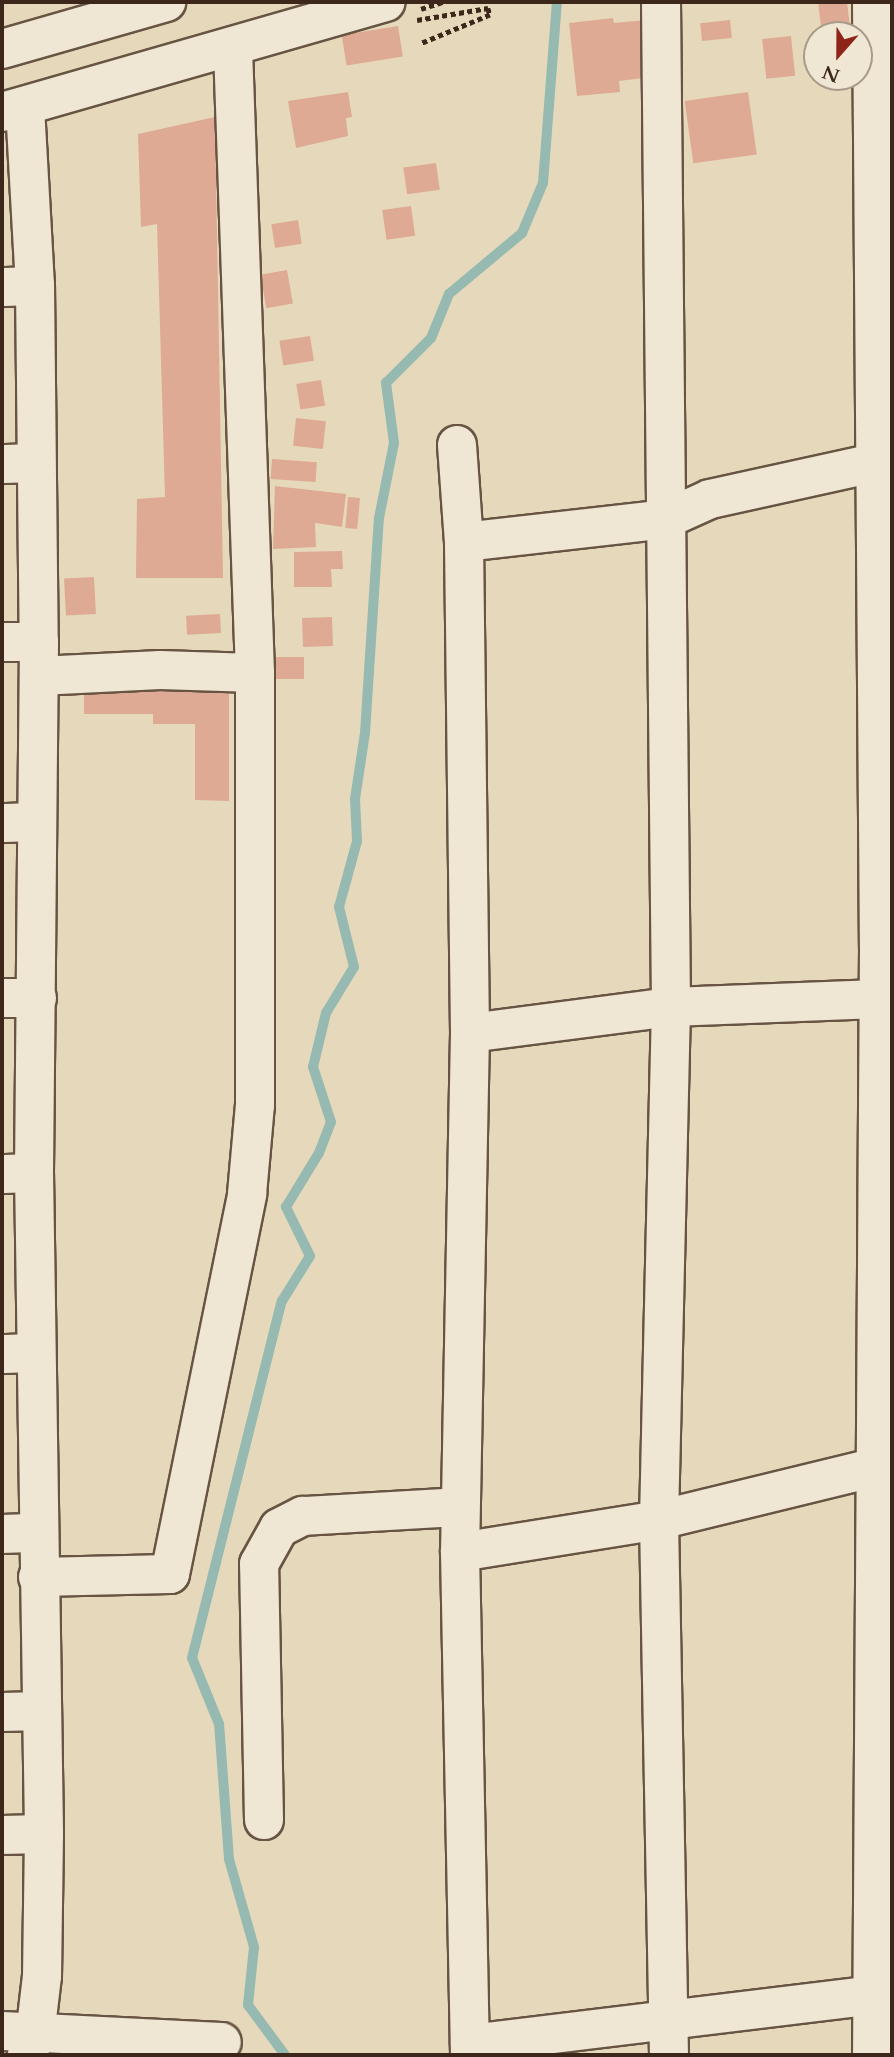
<!DOCTYPE html>
<html>
<head>
<meta charset="utf-8">
<style>
	body { margin:0 }
	#map { position:relative; width:894px; height:2057px; overflow:hidden; background:#e6d9bb; font-family:Cardo,serif }
	div>[style] { position:absolute }
	[style*='--x'] { left:calc(var(--x)*1px); top:calc(var(--y)*1px); width:calc(var(--w)*1px); rotate:calc(var(--a)*1deg) }
	.stream>* { height:10px; margin:-5px; padding:0 5px; transform-origin:5px; border-radius:5px; background:#96bab1 }
	.building>* { inset:0; background:#deaa93; transform-origin:0 0 }
	.path>* { height:4.5px; margin-top:-2.25px; transform-origin:0; background:repeating-linear-gradient(90deg,#3d271a 0 5px,transparent 0 8.5px) }
	.roads { filter:drop-shadow(2px 0 #675442) drop-shadow(-2px 0 #675442) drop-shadow(0 2px #675442) drop-shadow(0 -2px #675442) }
	.minor>* { height:38px; margin:-19px; padding:0 19px; transform-origin:19px; border-radius:19px; background:#efe6d3 }
	.tertiary>* { height:38px; margin:-19px; padding:0 19px; transform-origin:19px; border-radius:19px; background:#efe6d3 }
	span { translate:-50% -50%; white-space:nowrap; text-align:center; line-height:1.15; -webkit-text-stroke:5px #efe6d3; paint-order:stroke }
	.frame { position:absolute; inset:0; border:4px solid #3d271a; pointer-events:none }
	.north { position:absolute; left:803px; top:21px; width:70px; height:70px; box-sizing:border-box; background:#efe6d3; border:2px solid #a89a89; border-radius:50%; rotate:201deg; font-size:19px; font-weight:700; line-height:28px; text-align:center; color:#3d271a }
	.north::after { content:''; display:block; margin:auto; width:24px; height:32px; background:#8f2418; clip-path:polygon(50% 0,100% 100%,50% 72%,0 100%) }
</style>
</head>
<body>
<div id="map">
	<div class="stream">
		<i style="--x:285;--y:2055;--w:62;--a:-126.5"></i>
		<i style="--x:248;--y:2005;--w:58;--a:-84.1"></i>
		<i style="--x:254;--y:1947;--w:91;--a:-105.9"></i>
		<i style="--x:229;--y:1859;--w:135;--a:-94.2"></i>
		<i style="--x:219;--y:1724;--w:71;--a:-112.2"></i>
		<i style="--x:192;--y:1658;--w:368;--a:-75.9"></i>
		<i style="--x:282;--y:1301;--w:53;--a:-58.1"></i>
		<i style="--x:310;--y:1256;--w:55;--a:-116.1"></i>
		<i style="--x:286;--y:1207;--w:63;--a:-58.6"></i>
		<i style="--x:319;--y:1153;--w:33;--a:-69"></i>
		<i style="--x:331;--y:1122;--w:58;--a:-108.1"></i>
		<i style="--x:313;--y:1067;--w:56;--a:-76.5"></i>
		<i style="--x:326;--y:1013;--w:54;--a:-58.7"></i>
		<i style="--x:354;--y:967;--w:62;--a:-104"></i>
		<i style="--x:339;--y:907;--w:68;--a:-74.7"></i>
		<i style="--x:357;--y:841;--w:42;--a:-92.7"></i>
		<i style="--x:355;--y:799;--w:67;--a:-81.4"></i>
		<i style="--x:365;--y:733;--w:215;--a:-86.3"></i>
		<i style="--x:379;--y:518;--w:76;--a:-78.7"></i>
		<i style="--x:394;--y:443;--w:61;--a:-97.6"></i>
		<i style="--x:386;--y:383;--w:64;--a:-45"></i>
		<i style="--x:431;--y:338;--w:48;--a:-67.8"></i>
		<i style="--x:449;--y:294;--w:95;--a:-39.9"></i>
		<i style="--x:522;--y:233;--w:54;--a:-67.2"></i>
		<i style="--x:543;--y:183;--w:182;--a:-85.6"></i>
	</div>
	<div class="building">
		<i style="clip-path:polygon(818px 2px,847px 2px,851px 35px,822px 35px)"></i>
		<i style="clip-path:polygon(613px 18px,614px 23px,646px 20px,652px 77px,619px 81px,620px 92px,577px 96px,569px 23px)"></i>
		<i style="left:730px;top:20px;width:18px;height:30px;rotate:84deg"></i>
		<i style="left:398px;top:26px;width:31px;height:57px;rotate:81deg"></i>
		<i style="left:791px;top:36px;width:40px;height:29px;rotate:84deg"></i>
		<i style="clip-path:polygon(348px 92px,352px 117px,346px 118px,348px 136px,296px 148px,288px 101px)"></i>
		<i style="left:748px;top:92px;width:63px;height:64px;rotate:82deg"></i>
		<i style="clip-path:polygon(215px 117px,223px 578px,136px 578px,137px 499px,165px 497px,157px 224px,141px 227px,138px 134px)"></i>
		<i style="left:436px;top:163px;width:27px;height:33px;rotate:82deg"></i>
		<i style="left:411px;top:206px;width:30px;height:29px;rotate:82deg"></i>
		<i style="left:298px;top:220px;width:24px;height:27px;rotate:81deg"></i>
		<i style="left:287px;top:270px;width:34px;height:27px;rotate:80deg"></i>
		<i style="left:310px;top:336px;width:25px;height:31px;rotate:81deg"></i>
		<i style="left:321px;top:380px;width:26px;height:25px;rotate:81deg"></i>
		<i style="left:296px;top:418px;width:30px;height:28px;rotate:6deg"></i>
		<i style="left:272px;top:459px;width:45px;height:20px;rotate:4deg"></i>
		<i style="clip-path:polygon(275px 486px,346px 494px,342px 527px,315px 523px,316px 547px,273px 549px)"></i>
		<i style="left:348px;top:497px;width:12px;height:31px;rotate:5deg"></i>
		<i style="clip-path:polygon(342px 551px,343px 569px,331px 569px,332px 587px,294px 587px,294px 552px)"></i>
		<i style="left:94px;top:577px;width:37px;height:30px;rotate:87deg"></i>
		<i style="left:220px;top:614px;width:19px;height:34px;rotate:87deg"></i>
		<i style="left:332px;top:617px;width:29px;height:30px;rotate:88deg"></i>
		<i style="left:275px;top:657px;width:29px;height:22px"></i>
		<i style="clip-path:polygon(84px 681px,229px 682px,229px 801px,195px 800px,195px 724px,153px 724px,153px 714px,84px 714px)"></i>
	</div>
	<div class="path">
		<i style="--x:421;--y:9;--w:23;--a:-18"></i>
		<i style="--x:417;--y:20;--w:72;--a:-9.6"></i>
		<i style="--x:488;--y:8;--w:7;--a:74"></i>
		<i style="--x:490;--y:15;--w:76;--a:157.5"></i>
	</div>
	<div class="roads">
		<div class="minor">
			<i style="--x:661;--y:2;--w:1005;--a:89.43"></i>
			<i style="--x:671;--y:1007;--w:513;--a:91.34"></i>
			<i style="--x:659;--y:1520;--w:535;--a:88.93"></i>
			<i style="--x:872;--y:2;--w:946;--a:89.58"></i>
			<i style="--x:879;--y:948;--w:1107;--a:90.36"></i>
			<i style="--x:25;--y:107;--w:179;--a:86.8"></i>
			<i style="--x:35;--y:286;--w:356;--a:89.4"></i>
			<i style="--x:39;--y:642;--w:531;--a:90.54"></i>
			<i style="--x:34;--y:1173;--w:661;--a:89.13"></i>
			<i style="--x:44;--y:1834;--w:142;--a:90.8"></i>
			<i style="--x:42;--y:1976;--w:60;--a:96.7"></i>
			<i style="--x:35;--y:2036;--w:21;--a:113"></i>
			<i style="--x:2;--y:287;--w:33;--a:-2"></i>
			<i style="--x:457;--y:445;--w:97;--a:85.9"></i>
			<i style="--x:464;--y:542;--w:491;--a:89.3"></i>
			<i style="--x:470;--y:1033;--w:519;--a:91.1"></i>
			<i style="--x:460;--y:1552;--w:503;--a:88.86"></i>
			<i style="--x:2;--y:464;--w:34;--a:-2"></i>
			<i style="--x:464;--y:542;--w:203;--a:-6.5"></i>
			<i style="--x:666;--y:519;--w:48;--a:-24.4"></i>
			<i style="--x:710;--y:499;--w:186;--a:-12.4"></i>
			<i style="--x:2;--y:642;--w:37;--a:0"></i>
			<i style="--x:39;--y:676;--w:121;--a:-2.8"></i>
			<i style="--x:160;--y:670;--w:95;--a:1.8"></i>
			<i style="--x:2;--y:823;--w:33;--a:-2"></i>
			<i style="--x:2;--y:998;--w:35;--a:0"></i>
			<i style="--x:470;--y:1033;--w:203;--a:-7.4"></i>
			<i style="--x:671;--y:1007;--w:207;--a:-2.2"></i>
			<i style="--x:2;--y:1174;--w:32;--a:-2"></i>
			<i style="--x:2;--y:1354;--w:33;--a:-2"></i>
			<i style="--x:2;--y:1534;--w:35;--a:-2"></i>
			<i style="--x:460;--y:1552;--w:202;--a:-9.1"></i>
			<i style="--x:659;--y:1520;--w:240;--a:-13.7"></i>
			<i style="--x:38;--y:1577;--w:132;--a:-1.3"></i>
			<i style="--x:170;--y:1574;--w:388;--a:-78.5"></i>
			<i style="--x:247;--y:1194;--w:89;--a:-84.9"></i>
			<i style="--x:255;--y:1105;--w:432;--a:-90"></i>
			<i style="--x:255;--y:673;--w:624;--a:-92.02"></i>
			<i style="--x:2;--y:1712;--w:40;--a:-1.4"></i>
			<i style="--x:264;--y:1820;--w:256;--a:-91.1"></i>
			<i style="--x:259;--y:1564;--w:41;--a:-60.9"></i>
			<i style="--x:279;--y:1528;--w:27;--a:-27"></i>
			<i style="--x:303;--y:1516;--w:157;--a:-3.3"></i>
			<i style="--x:2;--y:1835;--w:42;--a:-1.4"></i>
			<i style="--x:2;--y:2031;--w:220;--a:2.9"></i>
			<i style="--x:470;--y:2044;--w:406;--a:-6.9"></i>
		</div>
		<div class="tertiary">
			<i style="--x:2;--y:49;--w:171;--a:-16"></i>
			<i style="--x:2;--y:112;--w:399;--a:-16"></i>
		</div>
	</div>
	<div class="frame"></div>
	<div class="north">N</div>
</div>
</body>
</html>
